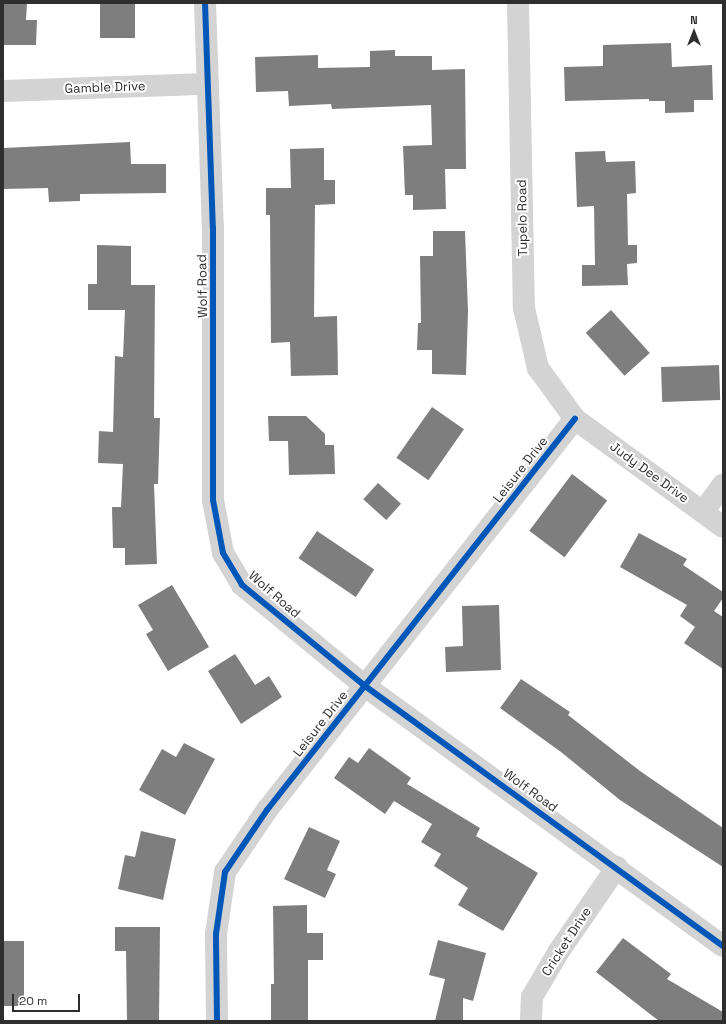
<!DOCTYPE html>
<html>
<head>
<meta charset="utf-8">
<style>
	body { margin:0 }
	#map { position:relative; width:726px; height:1024px; overflow:hidden; background:#fff; font-family:"Space Grotesk",sans-serif }
	div>[style] { position:absolute }
	[style*='--x'] { left:calc(var(--x)*1px); top:calc(var(--y)*1px); width:calc(var(--w)*1px); rotate:calc(var(--a)*1deg) }
	.building>* { inset:0; background:#7e7e7e; transform-origin:0 0 }
	.minor>* { height:22px; margin:-11px; padding:0 11px; transform-origin:11px; border-radius:11px; background:#d3d3d3 }
	.cycleway>* { height:6px; margin:-3px; padding:0 3px; transform-origin:3px; border-radius:3px; background:#0057b8 }
	span { translate:-50% -50%; white-space:nowrap; text-align:center; line-height:1.15; -webkit-text-stroke:4px #fff; paint-order:stroke }
	.street-label { font-size:13px; color:#2e2e2e }
	.frame { position:absolute; inset:0; border:4px solid #2e2e2e; pointer-events:none }
	.north { position:absolute; left:674px; top:12px; width:40px; height:40px; -webkit-text-stroke:3px #fff; paint-order:stroke; rotate:0deg; font-size:11px; font-weight:700; line-height:16px; text-align:center; color:#2e2e2e }
	.north::after { content:''; display:block; margin:auto; width:14px; height:18px; background:#2e2e2e; clip-path:polygon(50% 0,100% 100%,50% 72%,0 100%) }
	.scale { position:absolute; left:12px; top:994px; width:68px; height:18px; box-sizing:border-box; border:2px solid #2e2e2e; border-top:0; padding-left:5px; font-size:12px; line-height:14px; white-space:nowrap; color:#2e2e2e; -webkit-text-stroke:3px #fff; paint-order:stroke }
</style>
</head>
<body>
<div id="map">
	<div class="building">
		<i style="clip-path:polygon(3px 3px,27px 3px,26px 20px,37px 20px,36px 45px,3px 45px)"></i>
		<i style="left:100px;top:3px;width:35px;height:35px"></i>
		<i style="clip-path:polygon(671px 43px,672px 67px,712px 65px,713px 100px,694px 100px,694px 112px,665px 113px,665px 101px,649px 101px,649px 99px,565px 101px,564px 67px,603px 66px,603px 45px)"></i>
		<i style="clip-path:polygon(395px 50px,395px 56px,432px 56px,432px 70px,465px 69px,466px 169px,445px 169px,446px 209px,413px 210px,413px 195px,405px 195px,403px 146px,432px 145px,431px 105px,332px 109px,331px 104px,289px 106px,288px 91px,256px 92px,255px 57px,318px 55px,318px 68px,370px 67px,370px 51px)"></i>
		<i style="clip-path:polygon(130px 142px,131px 164px,166px 164px,166px 193px,80px 194px,80px 201px,49px 202px,48px 188px,3px 189px,3px 148px)"></i>
		<i style="clip-path:polygon(324px 148px,324px 180px,335px 180px,335px 204px,315px 205px,314px 317px,337px 316px,338px 375px,291px 376px,290px 342px,271px 343px,270px 215px,266px 215px,266px 188px,291px 188px,290px 149px)"></i>
		<i style="clip-path:polygon(605px 151px,606px 162px,635px 161px,636px 193px,627px 194px,628px 245px,637px 245px,637px 263px,627px 264px,628px 285px,582px 286px,582px 265px,595px 265px,594px 206px,577px 207px,575px 152px)"></i>
		<i style="clip-path:polygon(433px 231px,465px 231px,468px 311px,466px 375px,432px 374px,432px 350px,417px 350px,418px 323px,421px 323px,420px 256px,433px 256px)"></i>
		<i style="clip-path:polygon(97px 245px,131px 246px,131px 285px,155px 285px,154px 418px,160px 418px,158px 484px,154px 484px,157px 564px,125px 565px,125px 548px,113px 548px,112px 507px,121px 507px,123px 464px,98px 463px,99px 431px,113px 432px,115px 356px,123px 357px,125px 310px,88px 310px,88px 284px,97px 284px)"></i>
		<i style="left:611px;top:310px;width:58px;height:34px;rotate:48deg"></i>
		<i style="left:719px;top:365px;width:35px;height:58px;rotate:88deg"></i>
		<i style="left:432px;top:407px;width:39px;height:62px;rotate:35deg"></i>
		<i style="clip-path:polygon(268px 416px,306px 416px,325px 434px,325px 445px,334px 445px,335px 474px,289px 475px,288px 441px,269px 441px)"></i>
		<i style="left:572px;top:474px;width:44px;height:71px;rotate:37deg"></i>
		<i style="left:378px;top:483px;width:31px;height:22px;rotate:42deg"></i>
		<i style="left:317px;top:531px;width:69px;height:33px;rotate:34deg"></i>
		<i style="clip-path:polygon(639px 533px,687px 559px,683px 565px,723px 592px,723px 598px,714px 611px,723px 617px,723px 669px,684px 643px,695px 627px,680px 616px,687px 605px,620px 567px)"></i>
		<i style="clip-path:polygon(172px 585px,209px 647px,168px 671px,146px 634px,153px 630px,138px 605px)"></i>
		<i style="clip-path:polygon(499px 605px,501px 670px,446px 672px,445px 647px,463px 646px,462px 606px)"></i>
		<i style="clip-path:polygon(235px 654px,255px 685px,269px 676px,282px 697px,241px 724px,208px 671px)"></i>
		<i style="clip-path:polygon(521px 679px,570px 712px,568px 715px,640px 771px,723px 828px,723px 867px,620px 800px,561px 752px,500px 708px)"></i>
		<i style="clip-path:polygon(184px 743px,215px 759px,185px 815px,139px 790px,162px 749px,176px 757px)"></i>
		<i style="clip-path:polygon(369px 748px,411px 778px,407px 784px,480px 828px,476px 836px,538px 873px,503px 931px,458px 905px,468px 888px,434px 866px,441px 854px,421px 842px,432px 824px,394px 801px,385px 814px,334px 778px,349px 757px,358px 763px)"></i>
		<i style="clip-path:polygon(309px 827px,340px 841px,327px 870px,336px 874px,325px 898px,284px 879px)"></i>
		<i style="clip-path:polygon(141px 831px,176px 839px,163px 900px,118px 889px,125px 855px,135px 857px)"></i>
		<i style="clip-path:polygon(307px 905px,307px 933px,323px 933px,323px 960px,308px 960px,308px 1021px,271px 1021px,271px 984px,274px 984px,273px 906px)"></i>
		<i style="clip-path:polygon(115px 927px,160px 927px,159px 1021px,127px 1021px,126px 951px,115px 951px)"></i>
		<i style="clip-path:polygon(623px 938px,671px 974px,667px 979px,723px 1012px,723px 1021px,659px 1021px,596px 972px)"></i>
		<i style="clip-path:polygon(438px 940px,486px 953px,473px 1001px,463px 998px,463px 1021px,435px 1021px,445px 979px,429px 975px)"></i>
		<i style="left:3px;top:941px;width:21px;height:65px"></i>
	</div>
	<div class="minor">
		<i style="--x:205;--y:3;--w:225;--a:88"></i>
		<i style="--x:213;--y:228;--w:272;--a:90"></i>
		<i style="--x:213;--y:500;--w:54;--a:79.3"></i>
		<i style="--x:223;--y:553;--w:37;--a:59"></i>
		<i style="--x:242;--y:585;--w:159;--a:39.4"></i>
		<i style="--x:365;--y:686;--w:442;--a:36"></i>
		<i style="--x:518;--y:3;--w:305;--a:88.9"></i>
		<i style="--x:524;--y:308;--w:62;--a:76.9"></i>
		<i style="--x:538;--y:368;--w:63;--a:54"></i>
		<i style="--x:575;--y:419;--w:183;--a:36.1"></i>
		<i style="--x:3;--y:91;--w:204;--a:-2"></i>
		<i style="--x:703;--y:512;--w:34;--a:-54"></i>
		<i style="--x:217;--y:1021;--w:87;--a:-90.7"></i>
		<i style="--x:216;--y:934;--w:63;--a:-81.7"></i>
		<i style="--x:225;--y:872;--w:75;--a:-55.9"></i>
		<i style="--x:267;--y:810;--w:498;--a:-51.8"></i>
		<i style="--x:531;--y:1021;--w:24;--a:-88"></i>
		<i style="--x:532;--y:997;--w:53;--a:-59.6"></i>
		<i style="--x:559;--y:951;--w:102;--a:-55.4"></i>
	</div>
	<div class="cycleway">
		<i style="--x:205;--y:3;--w:225;--a:88"></i>
		<i style="--x:213;--y:228;--w:272;--a:90"></i>
		<i style="--x:213;--y:500;--w:54;--a:79.3"></i>
		<i style="--x:223;--y:553;--w:37;--a:59"></i>
		<i style="--x:242;--y:585;--w:159;--a:39.4"></i>
		<i style="--x:365;--y:686;--w:442;--a:36"></i>
		<i style="--x:217;--y:1021;--w:87;--a:-90.7"></i>
		<i style="--x:216;--y:934;--w:63;--a:-81.7"></i>
		<i style="--x:225;--y:872;--w:75;--a:-55.9"></i>
		<i style="--x:267;--y:810;--w:498;--a:-51.8"></i>
	</div>
	<div class="street-label">
		<span style="left:105px;top:88px;rotate:-2deg">Gamble Drive</span>
		<span style="left:523px;top:218px;rotate:-91deg">Tupelo Road</span>
		<span style="left:203px;top:286px;rotate:-91deg">Wolf Road</span>
		<span style="left:521px;top:470px;rotate:-52deg">Leisure Drive</span>
		<span style="left:649px;top:473px;rotate:36deg">Judy Dee Drive</span>
		<span style="left:274px;top:595px;rotate:41deg">Wolf Road</span>
		<span style="left:321px;top:724px;rotate:-52deg">Leisure Drive</span>
		<span style="left:530px;top:791px;rotate:36deg">Wolf Road</span>
		<span style="left:567px;top:942px;rotate:-57deg">Cricket Drive</span>
	</div>
	<div class="frame"></div>
	<div class="north">N</div>
	<div class="scale">20 m</div>
</div>
</body>
</html>
